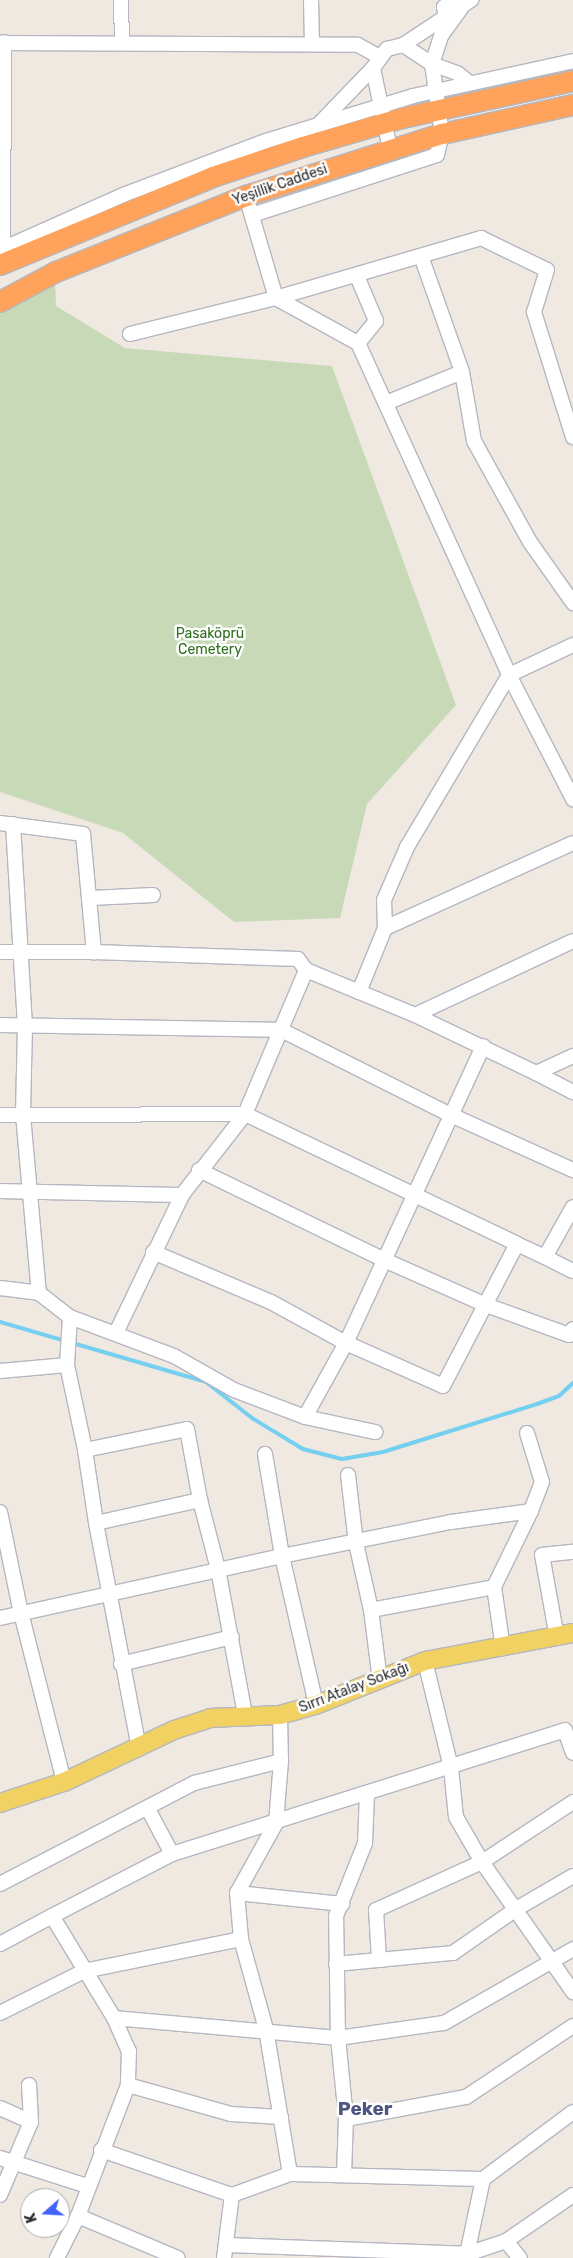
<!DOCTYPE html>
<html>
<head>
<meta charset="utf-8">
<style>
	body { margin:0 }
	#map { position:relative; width:573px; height:2258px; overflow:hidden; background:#efe9e1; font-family:Rubik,sans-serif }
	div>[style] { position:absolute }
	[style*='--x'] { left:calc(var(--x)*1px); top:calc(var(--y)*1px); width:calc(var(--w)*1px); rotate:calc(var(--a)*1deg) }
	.cemetery>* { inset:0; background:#c8d9b8 }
	.stream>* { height:4px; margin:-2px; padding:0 2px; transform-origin:2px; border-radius:2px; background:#75cff0 }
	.roads { filter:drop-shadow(1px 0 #b4b7c1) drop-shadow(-1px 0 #b4b7c1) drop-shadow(0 1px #b4b7c1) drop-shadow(0 -1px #b4b7c1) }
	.minor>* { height:14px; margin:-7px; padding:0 7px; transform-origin:7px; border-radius:7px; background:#fff }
	.major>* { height:18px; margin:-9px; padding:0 9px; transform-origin:9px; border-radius:9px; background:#f2d163 }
	.highway>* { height:20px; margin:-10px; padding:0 10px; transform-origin:10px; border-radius:10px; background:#ffa35c }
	span { translate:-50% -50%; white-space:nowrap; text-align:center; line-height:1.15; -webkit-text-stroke:5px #fff; paint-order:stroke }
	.street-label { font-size:14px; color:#2e2e2e }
	.park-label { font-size:14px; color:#2c6e1b }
	.district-label { font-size:19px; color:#4d5680; font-weight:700 }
	.north { position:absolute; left:20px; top:2188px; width:50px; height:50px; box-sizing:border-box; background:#fff; border:1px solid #ababab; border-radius:50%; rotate:251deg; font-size:14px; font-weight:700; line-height:20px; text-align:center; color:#2e2e2e }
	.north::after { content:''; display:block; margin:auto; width:18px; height:22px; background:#4264fb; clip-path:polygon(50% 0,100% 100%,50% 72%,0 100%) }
</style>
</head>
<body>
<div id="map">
	<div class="cemetery">
		<i style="clip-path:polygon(55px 281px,56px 306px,125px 348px,332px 366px,456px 705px,367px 804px,340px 918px,234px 922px,123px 833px,0 792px,0 313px)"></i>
	</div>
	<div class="stream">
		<i style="--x:0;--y:1322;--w:215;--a:16.2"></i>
		<i style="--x:206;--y:1382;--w:58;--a:38"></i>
		<i style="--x:252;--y:1418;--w:60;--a:31.3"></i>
		<i style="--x:303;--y:1449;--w:40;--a:14.4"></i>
		<i style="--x:342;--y:1459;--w:42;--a:-9.7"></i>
		<i style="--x:383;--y:1452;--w:161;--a:-17.3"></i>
		<i style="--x:537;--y:1404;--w:23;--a:-20"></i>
		<i style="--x:559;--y:1396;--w:19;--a:-43"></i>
	</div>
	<div class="roads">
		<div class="minor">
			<i style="--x:121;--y:0;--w:43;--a:88.7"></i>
			<i style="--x:311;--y:0;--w:43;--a:88.7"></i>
			<i style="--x:446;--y:16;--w:9;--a:-103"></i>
			<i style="--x:444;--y:7;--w:11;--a:-41"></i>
			<i style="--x:0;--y:43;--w:358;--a:0.3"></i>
			<i style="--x:358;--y:45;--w:25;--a:29"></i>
			<i style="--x:403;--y:45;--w:82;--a:-33.5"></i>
			<i style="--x:318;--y:125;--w:79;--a:-46"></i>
			<i style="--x:390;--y:149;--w:83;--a:-101.9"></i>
			<i style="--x:373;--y:68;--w:24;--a:-54"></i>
			<i style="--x:387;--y:49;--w:16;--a:-14"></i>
			<i style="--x:403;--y:45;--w:35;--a:33"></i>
			<i style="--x:432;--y:64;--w:27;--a:20"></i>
			<i style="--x:457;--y:73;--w:14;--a:39"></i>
			<i style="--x:246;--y:196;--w:106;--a:73.6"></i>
			<i style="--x:276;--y:298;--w:214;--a:-16.3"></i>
			<i style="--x:481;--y:238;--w:73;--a:25.9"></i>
			<i style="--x:547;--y:270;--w:44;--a:107.2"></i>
			<i style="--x:534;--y:312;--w:131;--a:72.7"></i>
			<i style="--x:252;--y:215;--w:194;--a:-18"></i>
			<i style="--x:437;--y:155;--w:22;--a:-77"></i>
			<i style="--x:442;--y:134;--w:71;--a:-98.1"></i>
			<i style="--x:432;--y:64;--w:29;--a:-72"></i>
			<i style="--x:441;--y:36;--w:34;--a:-54"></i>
			<i style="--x:3;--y:248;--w:206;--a:-89.7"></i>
			<i style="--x:0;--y:250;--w:135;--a:-24.1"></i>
			<i style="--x:123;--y:195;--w:153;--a:-20.7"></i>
			<i style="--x:266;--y:141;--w:154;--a:-17"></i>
			<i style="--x:413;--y:96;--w:164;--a:-12.3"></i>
			<i style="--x:421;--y:256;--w:123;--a:70.5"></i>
			<i style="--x:462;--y:372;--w:70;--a:80.1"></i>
			<i style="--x:474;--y:441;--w:115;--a:61"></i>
			<i style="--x:530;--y:542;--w:75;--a:54.8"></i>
			<i style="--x:357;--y:276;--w:49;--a:67.1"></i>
			<i style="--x:376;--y:321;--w:28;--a:129"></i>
			<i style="--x:130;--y:334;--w:150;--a:-13.9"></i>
			<i style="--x:276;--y:298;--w:94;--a:28.8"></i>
			<i style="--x:358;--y:343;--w:365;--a:65.5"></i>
			<i style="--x:509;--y:675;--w:140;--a:62.7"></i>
			<i style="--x:386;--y:403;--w:82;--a:-22.2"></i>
			<i style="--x:0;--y:823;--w:84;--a:7.5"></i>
			<i style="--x:83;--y:834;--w:119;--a:84.7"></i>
			<i style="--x:13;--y:824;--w:201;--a:86.6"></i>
			<i style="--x:25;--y:1025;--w:90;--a:91.3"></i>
			<i style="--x:23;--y:1115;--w:179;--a:84.9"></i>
			<i style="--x:91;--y:898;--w:62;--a:-2.8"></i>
			<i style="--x:385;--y:928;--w:28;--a:-92"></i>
			<i style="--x:384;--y:900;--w:58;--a:-66.5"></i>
			<i style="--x:407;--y:847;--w:200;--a:-59.3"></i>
			<i style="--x:509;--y:675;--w:71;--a:-25.1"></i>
			<i style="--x:0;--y:952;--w:94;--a:0"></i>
			<i style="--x:94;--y:952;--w:204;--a:2"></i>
			<i style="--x:298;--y:959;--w:14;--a:54"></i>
			<i style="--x:306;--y:970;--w:118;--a:22.4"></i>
			<i style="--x:415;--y:1015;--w:134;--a:25.6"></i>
			<i style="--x:536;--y:1073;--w:41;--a:-24.7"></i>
			<i style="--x:359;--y:992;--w:69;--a:-67.9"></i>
			<i style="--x:385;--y:928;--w:206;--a:-24.3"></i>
			<i style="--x:415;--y:1015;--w:174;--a:-25.1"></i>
			<i style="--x:0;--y:1025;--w:281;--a:1"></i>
			<i style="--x:281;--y:1030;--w:190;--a:26.6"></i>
			<i style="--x:451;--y:1115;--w:134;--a:24.3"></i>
			<i style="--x:536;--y:1073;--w:42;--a:27.2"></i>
			<i style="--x:0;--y:1115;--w:245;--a:-0.2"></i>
			<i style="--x:245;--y:1114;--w:301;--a:25.5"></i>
			<i style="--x:199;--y:1170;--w:203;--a:25.9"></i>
			<i style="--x:382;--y:1259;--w:114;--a:23.9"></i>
			<i style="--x:486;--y:1305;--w:88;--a:19.9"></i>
			<i style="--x:569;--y:1335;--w:7;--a:-56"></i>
			<i style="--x:0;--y:1191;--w:182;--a:1.3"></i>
			<i style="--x:153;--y:1252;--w:128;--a:23"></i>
			<i style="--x:271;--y:1302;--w:85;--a:28.7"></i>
			<i style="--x:346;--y:1343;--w:106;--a:23.9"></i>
			<i style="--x:443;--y:1386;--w:160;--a:-62.5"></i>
			<i style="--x:517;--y:1244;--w:31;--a:25"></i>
			<i style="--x:545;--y:1257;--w:57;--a:-60.8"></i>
			<i style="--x:545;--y:1257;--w:31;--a:27"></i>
			<i style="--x:0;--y:1288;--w:39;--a:7"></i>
			<i style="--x:39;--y:1293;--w:39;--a:38"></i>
			<i style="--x:70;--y:1317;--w:111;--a:20.6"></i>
			<i style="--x:174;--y:1356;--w:69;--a:29.5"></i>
			<i style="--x:234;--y:1390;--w:76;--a:20.8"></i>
			<i style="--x:305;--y:1417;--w:85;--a:-61"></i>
			<i style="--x:346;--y:1343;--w:327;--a:-65.2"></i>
			<i style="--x:70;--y:1317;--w:48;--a:93.6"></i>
			<i style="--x:67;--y:1365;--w:87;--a:78"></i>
			<i style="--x:85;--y:1450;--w:104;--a:-11.6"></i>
			<i style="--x:187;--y:1429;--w:72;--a:79.6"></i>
			<i style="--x:200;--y:1500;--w:71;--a:75.4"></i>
			<i style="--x:218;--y:1569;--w:147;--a:79.5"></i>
			<i style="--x:116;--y:1333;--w:153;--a:-64.4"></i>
			<i style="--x:182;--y:1195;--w:103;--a:-52.1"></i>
			<i style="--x:245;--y:1114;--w:156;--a:-67"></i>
			<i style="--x:0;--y:1371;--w:67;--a:-5.1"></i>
			<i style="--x:305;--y:1417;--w:72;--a:12.1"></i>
			<i style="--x:527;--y:1433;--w:51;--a:73"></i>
			<i style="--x:542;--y:1482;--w:31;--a:111"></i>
			<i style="--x:85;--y:1450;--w:74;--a:81.4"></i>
			<i style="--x:96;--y:1523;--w:107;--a:-12.5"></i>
			<i style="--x:265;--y:1454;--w:103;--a:80.5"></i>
			<i style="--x:282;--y:1556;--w:153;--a:77.1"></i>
			<i style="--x:348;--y:1475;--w:68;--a:83.3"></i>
			<i style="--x:356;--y:1543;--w:69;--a:77.4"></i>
			<i style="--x:371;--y:1610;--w:125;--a:-10.6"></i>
			<i style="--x:0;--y:1512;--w:103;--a:78.3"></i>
			<i style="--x:21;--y:1613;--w:174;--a:75.7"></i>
			<i style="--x:96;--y:1523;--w:230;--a:79.2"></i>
			<i style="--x:371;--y:1610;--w:71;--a:82.7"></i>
			<i style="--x:0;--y:1618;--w:289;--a:-12.4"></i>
			<i style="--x:282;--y:1556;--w:172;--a:-11.4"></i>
			<i style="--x:451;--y:1522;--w:81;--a:-7.8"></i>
			<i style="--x:531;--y:1511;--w:85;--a:116"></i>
			<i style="--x:494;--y:1587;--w:62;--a:81.6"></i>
			<i style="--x:557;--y:1638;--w:84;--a:-100.2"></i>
			<i style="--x:542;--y:1555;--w:31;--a:-6"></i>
			<i style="--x:425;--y:1661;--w:110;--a:76.3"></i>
			<i style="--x:451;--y:1768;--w:49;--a:84.2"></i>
			<i style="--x:456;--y:1817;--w:52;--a:60"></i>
			<i style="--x:482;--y:1862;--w:159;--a:55"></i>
			<i style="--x:121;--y:1664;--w:114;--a:-13.7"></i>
			<i style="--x:280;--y:1715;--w:46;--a:88.8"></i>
			<i style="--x:281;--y:1761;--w:62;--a:94.6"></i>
			<i style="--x:276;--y:1823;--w:80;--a:119.1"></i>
			<i style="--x:237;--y:1893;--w:46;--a:85"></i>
			<i style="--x:241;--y:1939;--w:93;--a:74.5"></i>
			<i style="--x:266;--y:2029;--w:147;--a:80.6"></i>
			<i style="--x:148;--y:1809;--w:51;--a:61.9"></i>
			<i style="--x:0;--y:1884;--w:219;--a:-27.5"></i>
			<i style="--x:194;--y:1783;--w:90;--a:-14.2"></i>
			<i style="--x:237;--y:1893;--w:106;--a:6"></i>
			<i style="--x:52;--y:1916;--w:135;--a:-27.3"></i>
			<i style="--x:172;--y:1854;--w:412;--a:-17.5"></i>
			<i style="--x:565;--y:1730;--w:24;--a:71"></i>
			<i style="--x:0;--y:1944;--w:59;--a:-28.3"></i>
			<i style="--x:52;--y:1916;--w:119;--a:58.7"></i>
			<i style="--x:114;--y:2018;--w:36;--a:66"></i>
			<i style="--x:129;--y:2051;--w:34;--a:92"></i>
			<i style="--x:128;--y:2085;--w:140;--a:110.9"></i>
			<i style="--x:78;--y:2216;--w:47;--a:116.6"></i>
			<i style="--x:379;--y:1960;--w:50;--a:-93.4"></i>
			<i style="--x:376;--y:1910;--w:116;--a:-24.4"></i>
			<i style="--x:482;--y:1862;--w:109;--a:-33.4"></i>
			<i style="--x:336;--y:1964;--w:118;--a:-5.4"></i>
			<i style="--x:453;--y:1953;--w:77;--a:-34.9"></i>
			<i style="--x:516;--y:1909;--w:66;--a:-30.1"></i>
			<i style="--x:0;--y:2013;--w:94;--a:-26.6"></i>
			<i style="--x:84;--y:1971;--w:160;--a:-11.5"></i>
			<i style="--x:114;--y:2018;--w:225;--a:5.1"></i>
			<i style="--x:338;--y:2038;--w:107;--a:-8.1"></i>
			<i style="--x:444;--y:2023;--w:149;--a:-29.8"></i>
			<i style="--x:128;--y:2085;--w:107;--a:15.7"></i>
			<i style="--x:231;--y:2114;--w:50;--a:3.4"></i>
			<i style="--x:0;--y:2108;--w:34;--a:24"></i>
			<i style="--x:346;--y:2119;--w:122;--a:-10.4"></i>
			<i style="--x:466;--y:2097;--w:128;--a:-33.6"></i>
			<i style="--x:101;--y:2150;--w:139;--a:19"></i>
			<i style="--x:0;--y:2158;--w:91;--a:17.8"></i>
			<i style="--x:344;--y:2175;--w:56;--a:-88"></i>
			<i style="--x:346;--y:2119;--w:81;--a:-95.6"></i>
			<i style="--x:338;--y:2038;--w:122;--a:-90.9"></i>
			<i style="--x:336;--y:1916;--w:79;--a:-68.3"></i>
			<i style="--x:365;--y:1843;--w:50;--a:-87.7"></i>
			<i style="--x:483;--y:2179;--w:77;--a:102"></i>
			<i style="--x:467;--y:2254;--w:41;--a:-18.4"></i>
			<i style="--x:506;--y:2241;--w:81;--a:-34.5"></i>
			<i style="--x:0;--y:2195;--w:79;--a:-67"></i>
			<i style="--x:31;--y:2122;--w:37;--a:-93"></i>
			<i style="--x:78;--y:2216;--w:108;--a:22.8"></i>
			<i style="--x:506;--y:2241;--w:22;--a:51"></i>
			<i style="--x:227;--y:2245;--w:240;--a:2.1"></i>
			<i style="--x:467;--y:2254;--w:5;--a:53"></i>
			<i style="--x:224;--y:2258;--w:64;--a:-82.8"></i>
			<i style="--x:232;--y:2195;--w:62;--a:-19.9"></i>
			<i style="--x:290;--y:2174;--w:193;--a:1.5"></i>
			<i style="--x:483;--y:2179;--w:112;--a:-36.7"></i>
		</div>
		<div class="major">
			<i style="--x:0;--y:1803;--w:67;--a:-18.2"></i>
			<i style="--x:64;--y:1782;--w:122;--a:-25.3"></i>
			<i style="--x:174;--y:1730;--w:38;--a:-18"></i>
			<i style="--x:210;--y:1718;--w:70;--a:-2.5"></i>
			<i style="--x:280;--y:1715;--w:37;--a:-16"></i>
			<i style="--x:316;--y:1705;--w:118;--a:-22"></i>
			<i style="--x:425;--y:1661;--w:151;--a:-10.7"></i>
		</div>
		<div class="highway">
			<i style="--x:0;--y:265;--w:230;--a:-22.4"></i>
			<i style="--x:213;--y:177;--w:95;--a:-18.4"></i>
			<i style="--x:303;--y:147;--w:104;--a:-16.2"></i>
			<i style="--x:403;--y:118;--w:174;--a:-12.3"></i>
			<i style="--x:0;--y:302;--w:64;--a:-28.2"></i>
			<i style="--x:56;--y:272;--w:205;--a:-21.8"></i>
			<i style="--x:246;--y:196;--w:206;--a:-17.6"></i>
			<i style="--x:442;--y:134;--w:134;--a:-12.5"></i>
		</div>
	</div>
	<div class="street-label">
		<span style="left:280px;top:185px;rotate:-19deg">Yeşillik Caddesi</span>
		<span style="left:354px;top:1688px;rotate:-21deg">Sırrı Atalay Sokağı</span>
	</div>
	<div class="park-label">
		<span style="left:210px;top:642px">Pasaköprü<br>Cemetery</span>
	</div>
	<div class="district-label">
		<span style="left:365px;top:2109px">Peker</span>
	</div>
	<div class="north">K</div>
</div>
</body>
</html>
